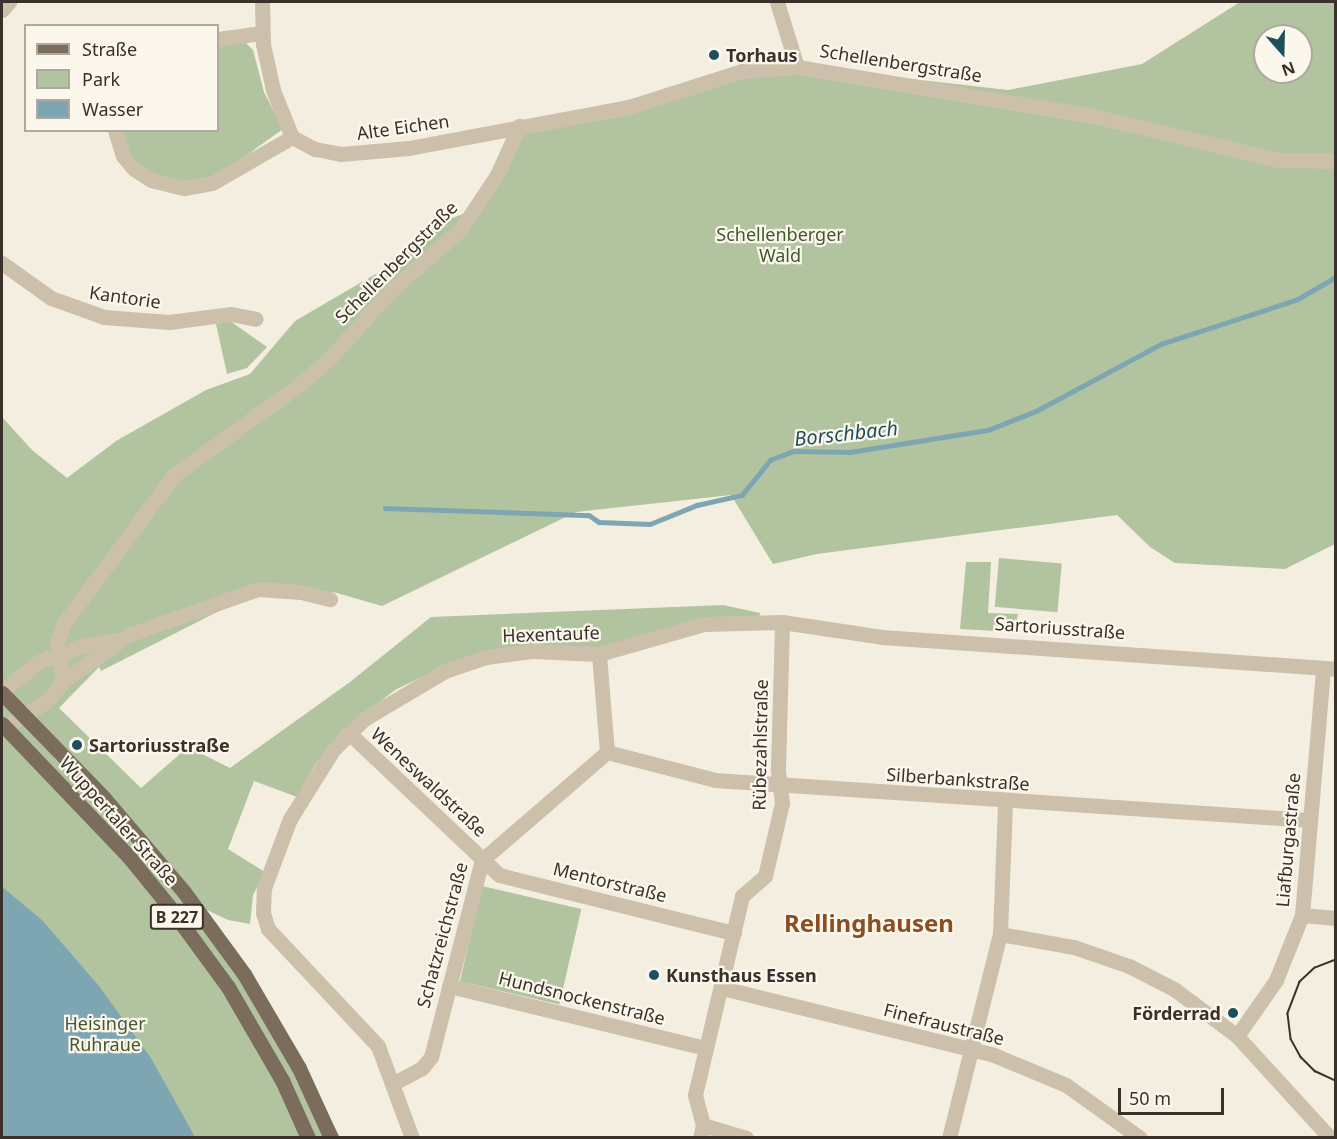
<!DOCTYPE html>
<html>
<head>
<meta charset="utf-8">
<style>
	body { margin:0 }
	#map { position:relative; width:1337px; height:1139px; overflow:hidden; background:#f4eee0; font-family:"Noto Sans",sans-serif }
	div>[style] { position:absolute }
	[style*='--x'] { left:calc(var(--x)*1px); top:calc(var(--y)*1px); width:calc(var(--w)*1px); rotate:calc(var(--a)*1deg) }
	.green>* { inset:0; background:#b1c49f; transform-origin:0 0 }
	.water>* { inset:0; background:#7ea6b2 }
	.stream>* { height:4.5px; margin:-2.25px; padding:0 2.25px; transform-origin:2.25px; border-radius:2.25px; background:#7ea6b2 }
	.minor>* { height:15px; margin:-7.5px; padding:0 7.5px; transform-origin:7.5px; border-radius:7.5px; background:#cdc0ab }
	.major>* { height:15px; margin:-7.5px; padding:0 7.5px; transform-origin:7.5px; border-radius:7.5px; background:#7c6c5b }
	.tram>* { height:1.5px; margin:-0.75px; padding:0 0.75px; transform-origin:0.75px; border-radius:0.75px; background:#3a322a }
	.dots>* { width:16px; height:16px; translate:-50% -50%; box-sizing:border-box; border:3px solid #fbf7ed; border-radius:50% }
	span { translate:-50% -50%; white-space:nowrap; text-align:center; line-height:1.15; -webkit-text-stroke:4.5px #fbf7ed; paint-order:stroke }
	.shield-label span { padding:2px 4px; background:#fbf7ed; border:2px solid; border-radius:4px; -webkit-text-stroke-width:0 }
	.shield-label { font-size:16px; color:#3a322a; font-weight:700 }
	.poi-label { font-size:18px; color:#3a322a; font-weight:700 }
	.left { translate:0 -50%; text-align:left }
	.right { translate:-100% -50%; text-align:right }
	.street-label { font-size:18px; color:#3a322a }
	.park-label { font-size:18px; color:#41592d }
	.water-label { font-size:20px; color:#1f4e5d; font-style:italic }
	.district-label { font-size:24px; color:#8b4d22; font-weight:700 }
	.frame { position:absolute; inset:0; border:3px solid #3a322a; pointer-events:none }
	.legend { position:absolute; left:24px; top:24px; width:195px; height:108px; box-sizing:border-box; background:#fbf7ed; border:2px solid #aea89f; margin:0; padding:8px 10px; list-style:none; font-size:18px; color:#3a322a }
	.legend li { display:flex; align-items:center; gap:12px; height:30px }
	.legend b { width:30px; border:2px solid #aea89f }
	.north { position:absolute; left:1253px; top:24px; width:60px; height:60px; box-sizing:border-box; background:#fbf7ed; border:2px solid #aea89f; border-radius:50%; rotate:160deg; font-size:16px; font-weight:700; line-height:24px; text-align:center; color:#3a322a }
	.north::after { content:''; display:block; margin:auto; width:21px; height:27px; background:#1f4e5d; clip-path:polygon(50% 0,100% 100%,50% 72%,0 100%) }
	.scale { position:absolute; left:1118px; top:1088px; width:106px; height:27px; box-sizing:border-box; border:3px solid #3a322a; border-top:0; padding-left:8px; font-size:18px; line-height:21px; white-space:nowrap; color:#3a322a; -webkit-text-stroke:4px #fbf7ed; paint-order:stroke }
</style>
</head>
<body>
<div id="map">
	<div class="green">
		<i style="clip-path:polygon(evenodd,1240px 2px,1335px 2px,1335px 544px,1285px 569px,1175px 563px,1150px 547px,1117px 515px,817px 554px,773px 564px,731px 495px,576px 512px,382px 606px,337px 593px,272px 584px,101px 671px,99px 667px,59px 708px,141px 788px,188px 747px,230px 768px,350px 682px,431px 617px,723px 605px,760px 613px,759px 620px,605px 648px,448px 664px,395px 690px,341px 732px,315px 765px,297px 797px,254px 781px,228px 849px,265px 872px,253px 895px,250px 924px,228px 920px,194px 904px,251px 973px,340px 1137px,2px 1137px,2px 417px,32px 450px,67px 478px,116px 441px,206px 390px,250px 374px,295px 321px,379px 272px,439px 223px,471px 211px,330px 357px,176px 475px,301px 386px,462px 230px,521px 126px,738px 73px,806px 67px,1008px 90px,1142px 64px,1240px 2px,1265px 36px,1301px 36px,1301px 72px,1265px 72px,1265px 36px)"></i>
		<i style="clip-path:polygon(245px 42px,253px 50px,264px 92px,283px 129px,212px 180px,197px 184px,156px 178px,130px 157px,120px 131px,218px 130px,218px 45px)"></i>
		<i style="clip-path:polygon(230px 321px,267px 347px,247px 368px,227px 374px,216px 324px)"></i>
		<i style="left:999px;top:558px;width:63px;height:49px;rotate:5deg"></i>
		<i style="clip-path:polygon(966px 562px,991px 562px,988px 613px,1018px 614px,1015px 632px,960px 629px)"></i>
		<i style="left:482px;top:886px;width:102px;height:98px;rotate:13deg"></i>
	</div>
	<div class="water">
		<i style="clip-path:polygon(2px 887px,42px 920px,99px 986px,151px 1058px,195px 1137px,3px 1137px)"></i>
	</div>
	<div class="stream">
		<i style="--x:385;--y:508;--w:204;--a:2"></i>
		<i style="--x:589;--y:515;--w:12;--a:35"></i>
		<i style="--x:599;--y:522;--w:51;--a:2.2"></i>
		<i style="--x:650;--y:524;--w:51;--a:-22"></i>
		<i style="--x:697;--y:505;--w:46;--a:-12.5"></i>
		<i style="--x:742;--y:495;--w:45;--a:-51.3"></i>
		<i style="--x:770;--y:460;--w:26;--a:-21"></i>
		<i style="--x:794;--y:451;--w:56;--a:1"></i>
		<i style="--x:850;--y:452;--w:140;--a:-9.1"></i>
		<i style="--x:988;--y:430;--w:52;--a:-21.6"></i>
		<i style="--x:1036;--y:411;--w:142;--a:-28.2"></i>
		<i style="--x:1161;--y:344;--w:142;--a:-18.1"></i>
		<i style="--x:1296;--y:300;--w:46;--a:-29.9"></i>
	</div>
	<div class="minor">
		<i style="--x:262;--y:2;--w:42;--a:88.6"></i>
		<i style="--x:263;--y:44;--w:47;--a:77.7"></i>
		<i style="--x:273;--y:90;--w:51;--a:68"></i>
		<i style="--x:292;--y:137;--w:26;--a:28"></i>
		<i style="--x:315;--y:149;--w:26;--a:11"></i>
		<i style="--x:341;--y:154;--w:68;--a:-5"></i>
		<i style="--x:409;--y:148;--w:224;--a:-10.6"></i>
		<i style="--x:629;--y:107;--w:119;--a:-17.7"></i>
		<i style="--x:742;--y:71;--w:55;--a:-4.2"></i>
		<i style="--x:797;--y:67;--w:300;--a:9.4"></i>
		<i style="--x:1093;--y:116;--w:191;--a:13.3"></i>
		<i style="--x:1279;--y:160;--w:57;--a:1"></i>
		<i style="--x:777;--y:2;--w:68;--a:72.9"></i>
		<i style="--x:2;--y:10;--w:11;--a:-49"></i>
		<i style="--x:218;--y:39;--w:43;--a:-7.9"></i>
		<i style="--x:115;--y:130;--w:27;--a:73"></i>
		<i style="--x:123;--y:156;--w:17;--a:50"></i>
		<i style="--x:134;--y:169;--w:20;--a:33"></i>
		<i style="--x:151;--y:180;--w:34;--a:14"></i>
		<i style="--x:184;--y:188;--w:28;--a:-10"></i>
		<i style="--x:212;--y:183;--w:92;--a:-29.9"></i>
		<i style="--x:2;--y:263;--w:60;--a:35.5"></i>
		<i style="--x:51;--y:298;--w:56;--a:19.7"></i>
		<i style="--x:104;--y:317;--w:65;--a:4.4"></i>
		<i style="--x:169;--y:322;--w:63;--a:-7.4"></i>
		<i style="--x:231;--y:314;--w:25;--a:11"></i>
		<i style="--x:63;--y:681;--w:39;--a:-99"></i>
		<i style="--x:57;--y:642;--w:20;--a:-70"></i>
		<i style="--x:64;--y:623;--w:184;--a:-53.4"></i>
		<i style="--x:174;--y:475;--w:154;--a:-35.8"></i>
		<i style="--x:299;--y:385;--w:41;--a:-41.1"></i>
		<i style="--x:330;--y:358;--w:89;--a:-48.2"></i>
		<i style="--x:389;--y:292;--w:96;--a:-41.2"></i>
		<i style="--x:461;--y:229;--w:65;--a:-56.3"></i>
		<i style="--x:497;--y:175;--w:54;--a:-65.8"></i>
		<i style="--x:2;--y:691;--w:48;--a:-38.3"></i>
		<i style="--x:40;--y:661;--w:48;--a:-19.6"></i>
		<i style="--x:85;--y:645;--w:32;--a:-9"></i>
		<i style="--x:4;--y:727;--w:50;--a:-31.2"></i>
		<i style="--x:47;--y:701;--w:26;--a:-51"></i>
		<i style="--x:63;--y:681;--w:80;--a:-35.3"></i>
		<i style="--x:128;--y:635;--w:138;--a:-19.5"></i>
		<i style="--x:258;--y:589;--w:43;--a:4"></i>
		<i style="--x:301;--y:592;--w:30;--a:14"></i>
		<i style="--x:349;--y:733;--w:207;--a:43.4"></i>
		<i style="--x:499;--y:875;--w:242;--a:13.9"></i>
		<i style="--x:607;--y:752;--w:112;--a:14.5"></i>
		<i style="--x:715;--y:780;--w:596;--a:3.85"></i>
		<i style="--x:1302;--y:915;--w:34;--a:5"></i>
		<i style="--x:1000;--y:934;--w:75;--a:10"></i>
		<i style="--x:1074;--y:947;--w:58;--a:19.1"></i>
		<i style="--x:1129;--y:966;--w:51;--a:27.1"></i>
		<i style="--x:1174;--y:989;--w:79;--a:36.7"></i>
		<i style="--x:1237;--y:1036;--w:138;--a:47.6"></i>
		<i style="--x:449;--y:986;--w:264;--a:13.6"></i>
		<i style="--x:722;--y:988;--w:280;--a:13.8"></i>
		<i style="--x:994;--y:1055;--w:78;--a:22.6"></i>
		<i style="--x:1066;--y:1085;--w:91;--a:35.6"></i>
		<i style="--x:1237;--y:1036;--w:68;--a:-55.1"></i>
		<i style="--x:1276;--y:980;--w:70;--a:-68.2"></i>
		<i style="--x:1302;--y:915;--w:248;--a:-85.1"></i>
		<i style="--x:394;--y:1083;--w:32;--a:-28"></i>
		<i style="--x:422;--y:1068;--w:14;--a:-51"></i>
		<i style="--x:431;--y:1057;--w:203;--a:-75.5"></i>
		<i style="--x:482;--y:860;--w:165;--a:-40.8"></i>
		<i style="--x:607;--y:752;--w:98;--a:-94.7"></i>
		<i style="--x:703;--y:1125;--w:45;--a:16.8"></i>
		<i style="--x:412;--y:1138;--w:98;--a:-110.3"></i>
		<i style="--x:378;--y:1046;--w:161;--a:-133.2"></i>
		<i style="--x:268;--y:929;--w:17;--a:-107"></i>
		<i style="--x:263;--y:913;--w:25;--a:-88"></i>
		<i style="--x:264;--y:888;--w:74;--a:-69.4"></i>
		<i style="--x:290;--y:819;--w:81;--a:-58.1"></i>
		<i style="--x:333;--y:750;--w:44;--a:-45"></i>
		<i style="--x:364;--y:719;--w:94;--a:-30.7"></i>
		<i style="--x:445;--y:671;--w:43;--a:-18.9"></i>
		<i style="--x:486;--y:657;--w:46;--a:-7.4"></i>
		<i style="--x:532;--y:651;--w:67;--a:2.6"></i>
		<i style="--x:599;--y:654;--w:109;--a:-15.9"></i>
		<i style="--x:704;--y:624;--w:78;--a:-1.5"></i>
		<i style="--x:782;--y:622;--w:101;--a:8.5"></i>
		<i style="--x:882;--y:637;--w:455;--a:4"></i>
		<i style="--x:700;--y:1138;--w:13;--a:-77"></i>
		<i style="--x:703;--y:1125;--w:31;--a:-105"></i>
		<i style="--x:695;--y:1095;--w:204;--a:-76.7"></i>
		<i style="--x:742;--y:896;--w:30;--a:-41"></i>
		<i style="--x:765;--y:876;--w:75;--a:-76.9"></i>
		<i style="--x:782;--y:803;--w:35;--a:-97"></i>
		<i style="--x:778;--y:768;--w:146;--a:-88.4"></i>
		<i style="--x:949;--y:1138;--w:210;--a:-76"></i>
		<i style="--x:1000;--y:934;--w:133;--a:-87.8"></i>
	</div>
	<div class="major">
		<i style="--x:2;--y:693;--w:146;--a:45.8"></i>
		<i style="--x:104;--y:798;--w:123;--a:49.6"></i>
		<i style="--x:184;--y:892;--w:102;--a:53.8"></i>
		<i style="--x:244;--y:974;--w:109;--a:59.7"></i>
		<i style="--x:299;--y:1068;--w:77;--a:65.4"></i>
		<i style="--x:2;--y:724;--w:184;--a:46.3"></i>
		<i style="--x:129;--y:857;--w:62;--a:50.9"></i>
		<i style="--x:168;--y:905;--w:102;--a:53.8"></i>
		<i style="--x:228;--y:987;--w:108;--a:59.9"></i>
		<i style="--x:282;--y:1080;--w:64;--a:65.9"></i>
	</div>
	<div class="tram">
		<i style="--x:1336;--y:960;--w:22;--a:159"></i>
		<i style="--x:1315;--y:968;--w:21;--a:137"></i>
		<i style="--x:1300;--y:982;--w:34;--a:111"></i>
		<i style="--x:1288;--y:1014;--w:25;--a:83"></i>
		<i style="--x:1291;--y:1039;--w:21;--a:61"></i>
		<i style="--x:1301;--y:1057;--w:20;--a:45"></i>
		<i style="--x:1315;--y:1071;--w:23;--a:25"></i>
	</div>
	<div class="dots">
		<i style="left:714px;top:55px;background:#1f4e5d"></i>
		<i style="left:77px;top:745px;background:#1f4e5d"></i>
		<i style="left:654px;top:975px;background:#1f4e5d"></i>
		<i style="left:1233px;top:1013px;background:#1f4e5d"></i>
	</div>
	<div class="shield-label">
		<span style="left:177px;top:917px">B 227</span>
	</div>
	<div class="poi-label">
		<span class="left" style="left:726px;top:55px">Torhaus</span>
		<span class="left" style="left:89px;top:745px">Sartoriusstraße</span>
		<span class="left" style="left:666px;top:975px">Kunsthaus Essen</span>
		<span class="right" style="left:1221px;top:1013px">Förderrad</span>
	</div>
	<div class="street-label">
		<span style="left:901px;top:63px;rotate:9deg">Schellenbergstraße</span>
		<span style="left:403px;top:127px;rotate:-8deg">Alte Eichen</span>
		<span style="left:396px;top:262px;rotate:-45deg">Schellenbergstraße</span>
		<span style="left:125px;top:297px;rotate:8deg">Kantorie</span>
		<span style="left:1060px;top:628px;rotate:4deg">Sartoriusstraße</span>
		<span style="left:551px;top:634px;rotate:-2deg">Hexentaufe</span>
		<span style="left:760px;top:745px;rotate:-89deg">Rübezahlstraße</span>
		<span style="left:958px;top:779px;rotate:4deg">Silberbankstraße</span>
		<span style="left:429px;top:782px;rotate:43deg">Weneswaldstraße</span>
		<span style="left:119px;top:821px;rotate:48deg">Wuppertaler Straße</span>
		<span style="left:1288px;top:840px;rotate:-85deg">Liafburgastraße</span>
		<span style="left:610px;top:882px;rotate:14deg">Mentorstraße</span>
		<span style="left:442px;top:935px;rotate:-75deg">Schatzreichstraße</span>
		<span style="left:582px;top:998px;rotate:14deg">Hundsnockenstraße</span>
		<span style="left:944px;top:1024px;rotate:14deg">Finefraustraße</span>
	</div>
	<div class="park-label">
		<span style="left:780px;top:245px">Schellenberger<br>Wald</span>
		<span style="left:105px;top:1034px">Heisinger<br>Ruhraue</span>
	</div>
	<div class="water-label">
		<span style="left:846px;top:433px;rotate:-6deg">Borschbach</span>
	</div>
	<div class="district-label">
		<span style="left:869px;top:923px">Rellinghausen</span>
	</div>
	<div class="frame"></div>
	<ul class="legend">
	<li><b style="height:8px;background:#7c6c5b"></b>Straße</li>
	<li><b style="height:16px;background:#b1c49f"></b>Park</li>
	<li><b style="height:16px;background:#7ea6b2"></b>Wasser</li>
	</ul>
	<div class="north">N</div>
	<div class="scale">50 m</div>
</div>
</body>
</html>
